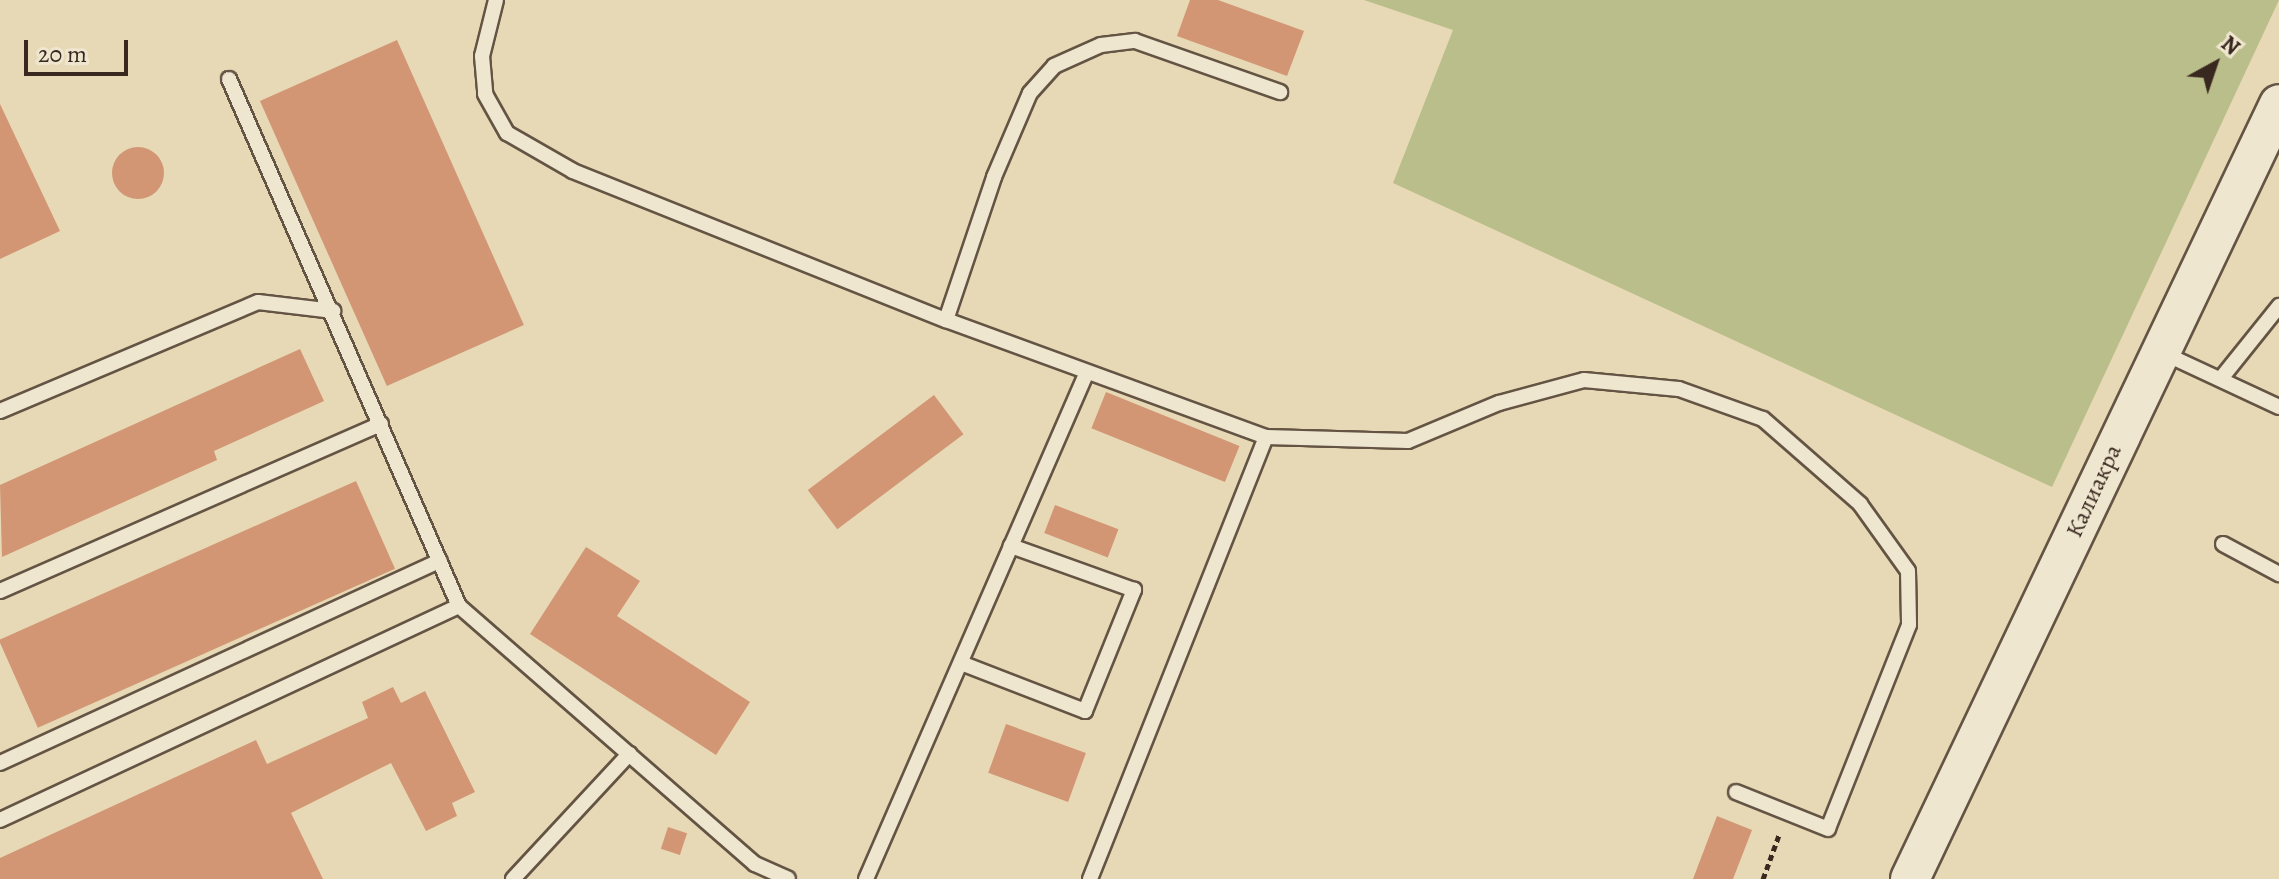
<!DOCTYPE html>
<html>
<head>
<meta charset="utf-8">
<style>
	body { margin:0 }
	#map { position:relative; width:2279px; height:879px; overflow:hidden; background:#e7d9b5; font-family:Alegreya,serif }
	div>[style] { position:absolute }
	[style*='--x'] { left:calc(var(--x)*1px); top:calc(var(--y)*1px); width:calc(var(--w)*1px); rotate:calc(var(--a)*1deg) }
	.green>* { inset:0; background:#babe8a }
	.building>* { inset:0; background:#d29675; transform-origin:0 0 }
	.round { border-radius:50% }
	.path>* { height:5px; margin-top:-2.5px; transform-origin:0; background:repeating-linear-gradient(90deg,#39281f 0 6px,transparent 0 10px) }
	.roads { filter:drop-shadow(2px 0 #645444) drop-shadow(-2px 0 #645444) drop-shadow(0 2px #645444) drop-shadow(0 -2px #645444) }
	.lane>* { height:14px; margin:-7px; padding:0 7px; transform-origin:7px; border-radius:7px; background:#efe6cf }
	.secondary>* { height:38px; margin:-19px; padding:0 19px; transform-origin:19px; border-radius:19px; background:#efe6cf }
	span { translate:-50% -50%; white-space:nowrap; text-align:center; line-height:1.15; -webkit-text-stroke:6px #efe6cf; paint-order:stroke }
	.street-label { font-size:24px; color:#39281f }
	.north { position:absolute; left:2175px; top:24px; width:80px; height:80px; -webkit-text-stroke:6px #efe6cf; paint-order:stroke; rotate:40deg; font-size:22px; font-weight:700; line-height:32px; text-align:center; color:#39281f }
	.north::after { content:''; display:block; margin:auto; width:28px; height:36px; background:#39281f; clip-path:polygon(50% 0,100% 100%,50% 72%,0 100%) }
	.scale { position:absolute; left:24px; top:40px; width:104px; height:36px; box-sizing:border-box; border:4px solid #39281f; border-top:0; padding-left:10px; font-size:24px; line-height:28px; white-space:nowrap; color:#39281f; -webkit-text-stroke:6px #efe6cf; paint-order:stroke }
</style>
</head>
<body>
<div id="map">
	<div class="green">
		<i style="clip-path:polygon(1364px 0,2279px 0,2052px 487px,1393px 183px,1453px 30px)"></i>
	</div>
	<div class="building">
		<i style="clip-path:polygon(1190px 0,1218px 0,1304px 31px,1287px 76px,1177px 36px)"></i>
		<i style="left:397px;top:40px;width:312px;height:150px;rotate:66deg"></i>
		<i style="clip-path:polygon(0 104px,60px 231px,0 259px)"></i>
		<i class="round" style="left:112px;top:147px;width:52px;height:52px"></i>
		<i style="clip-path:polygon(300px 349px,324px 401px,214px 451px,217px 460px,2px 557px,0 485px)"></i>
		<i style="left:1106px;top:392px;width:144px;height:39px;rotate:22deg"></i>
		<i style="left:934px;top:395px;width:49px;height:158px;rotate:53deg"></i>
		<i style="left:356px;top:481px;width:96px;height:391px;rotate:66deg"></i>
		<i style="left:1055px;top:505px;width:68px;height:30px;rotate:21deg"></i>
		<i style="clip-path:polygon(586px 547px,640px 581px,617px 616px,750px 702px,716px 755px,530px 634px)"></i>
		<i style="clip-path:polygon(393px 687px,401px 703px,425px 691px,475px 792px,452px 803px,457px 816px,426px 831px,391px 763px,291px 813px,323px 879px,0 879px,0 858px,256px 740px,267px 764px,368px 718px,362px 702px)"></i>
		<i style="left:1006px;top:724px;width:85px;height:52px;rotate:20deg"></i>
		<i style="clip-path:polygon(1717px 816px,1752px 830px,1733px 879px,1693px 879px)"></i>
		<i style="left:668px;top:827px;width:20px;height:23px;rotate:18deg"></i>
	</div>
	<div class="path">
		<i style="--x:1763;--y:879;--w:47;--a:-70"></i>
	</div>
	<div class="roads">
		<div class="lane">
			<i style="--x:496;--y:0;--w:58;--a:104"></i>
			<i style="--x:482;--y:56;--w:38;--a:85"></i>
			<i style="--x:485;--y:94;--w:45;--a:60.6"></i>
			<i style="--x:507;--y:133;--w:76;--a:29.9"></i>
			<i style="--x:573;--y:171;--w:402;--a:21.8"></i>
			<i style="--x:229;--y:79;--w:575;--a:66.42"></i>
			<i style="--x:459;--y:606;--w:393;--a:41.1"></i>
			<i style="--x:755;--y:864;--w:36;--a:24"></i>
			<i style="--x:2161;--y:352;--w:130;--a:25"></i>
			<i style="--x:2223;--y:376;--w:90;--a:-51.3"></i>
			<i style="--x:0;--y:411;--w:280;--a:-22.9"></i>
			<i style="--x:258;--y:302;--w:76;--a:6.8"></i>
			<i style="--x:1266;--y:437;--w:142;--a:1.6"></i>
			<i style="--x:1408;--y:441;--w:99;--a:-22.7"></i>
			<i style="--x:1499;--y:403;--w:88;--a:-15.1"></i>
			<i style="--x:1584;--y:380;--w:95;--a:5.4"></i>
			<i style="--x:1679;--y:389;--w:89;--a:19.7"></i>
			<i style="--x:1763;--y:419;--w:129;--a:41.2"></i>
			<i style="--x:1860;--y:504;--w:82;--a:54.4"></i>
			<i style="--x:1908;--y:571;--w:54;--a:88.9"></i>
			<i style="--x:1909;--y:625;--w:219;--a:111.7"></i>
			<i style="--x:1828;--y:829;--w:99;--a:-158.1"></i>
			<i style="--x:2223;--y:544;--w:64;--a:28.2"></i>
			<i style="--x:0;--y:591;--w:416;--a:-23.7"></i>
			<i style="--x:961;--y:663;--w:133;--a:21.2"></i>
			<i style="--x:1085;--y:711;--w:131;--a:-68"></i>
			<i style="--x:1134;--y:590;--w:131;--a:-160.3"></i>
			<i style="--x:0;--y:763;--w:484;--a:-24.7"></i>
			<i style="--x:0;--y:820;--w:506;--a:-25"></i>
			<i style="--x:513;--y:879;--w:171;--a:-47.1"></i>
			<i style="--x:866;--y:879;--w:553;--a:-66.45"></i>
			<i style="--x:1090;--y:879;--w:476;--a:-68.3"></i>
			<i style="--x:1266;--y:437;--w:341;--a:-159.9"></i>
			<i style="--x:946;--y:320;--w:151;--a:-71.4"></i>
			<i style="--x:994;--y:177;--w:91;--a:-66.8"></i>
			<i style="--x:1030;--y:93;--w:36;--a:-48"></i>
			<i style="--x:1054;--y:66;--w:51;--a:-24.1"></i>
			<i style="--x:1101;--y:45;--w:34;--a:-7"></i>
			<i style="--x:1135;--y:41;--w:154;--a:19.4"></i>
		</div>
		<div class="secondary">
			<i style="--x:1910;--y:879;--w:858;--a:-64.54"></i>
		</div>
	</div>
	<div class="street-label">
		<span style="left:2094px;top:491px;rotate:-65deg">Калиакра</span>
	</div>
	<div class="north">N</div>
	<div class="scale">20 m</div>
</div>
</body>
</html>
